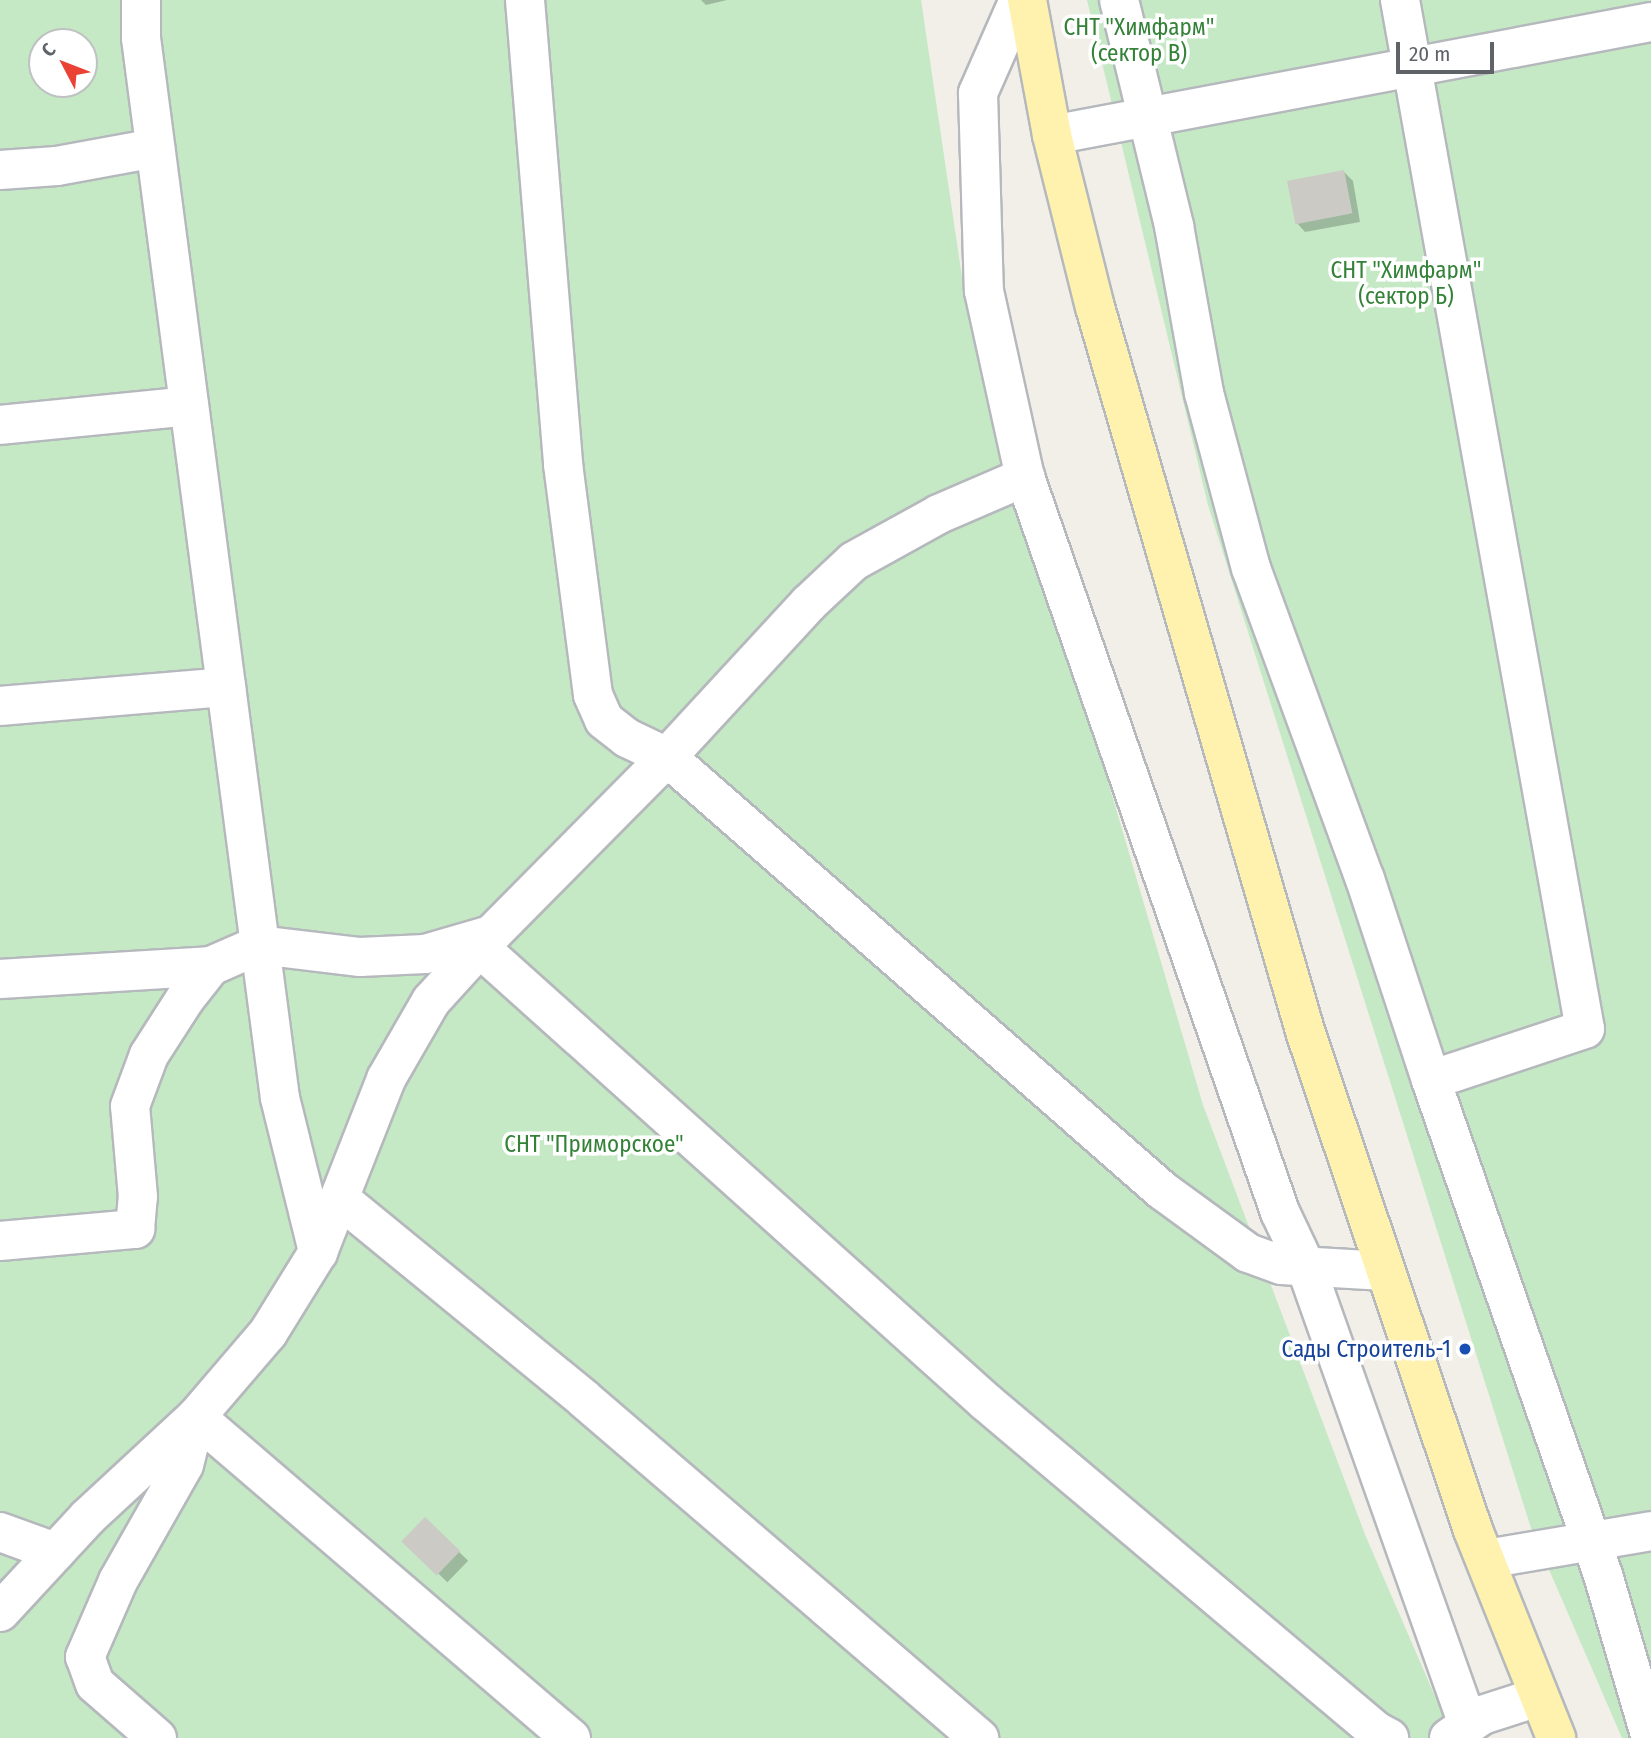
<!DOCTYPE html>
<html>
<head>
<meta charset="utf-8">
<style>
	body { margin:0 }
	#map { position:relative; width:1651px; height:1738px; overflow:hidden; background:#f1efe8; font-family:"Fira Sans Condensed",sans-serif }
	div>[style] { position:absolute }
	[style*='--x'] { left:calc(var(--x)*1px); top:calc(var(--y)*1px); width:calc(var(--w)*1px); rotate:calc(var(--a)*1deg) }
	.green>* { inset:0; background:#c5e8c5 }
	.shadow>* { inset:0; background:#0003; transform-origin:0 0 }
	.building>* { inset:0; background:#cccac5; transform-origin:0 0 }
	.roads { filter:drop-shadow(2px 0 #b5b8bc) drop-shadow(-2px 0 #b5b8bc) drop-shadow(0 2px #b5b8bc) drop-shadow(0 -2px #b5b8bc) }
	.minor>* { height:38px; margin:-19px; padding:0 19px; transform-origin:19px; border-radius:19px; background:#fff }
	.major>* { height:38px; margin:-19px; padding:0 19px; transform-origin:19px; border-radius:19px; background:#fff2af }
	.dots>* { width:19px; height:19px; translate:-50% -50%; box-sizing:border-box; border:4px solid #fff; border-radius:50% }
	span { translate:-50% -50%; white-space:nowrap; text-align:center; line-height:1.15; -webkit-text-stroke:7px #fff; paint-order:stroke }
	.park-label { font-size:23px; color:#348238 }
	.transit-label { font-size:23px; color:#164399 }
	.right { translate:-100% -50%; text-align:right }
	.north { position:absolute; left:28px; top:28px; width:70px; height:70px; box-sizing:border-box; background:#fff; border:2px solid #bfc1c3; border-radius:50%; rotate:312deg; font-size:19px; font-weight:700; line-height:28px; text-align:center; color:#5f6368 }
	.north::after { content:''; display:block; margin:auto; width:24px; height:32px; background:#ea4335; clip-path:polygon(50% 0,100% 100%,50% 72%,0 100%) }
	.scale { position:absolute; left:1396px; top:42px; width:98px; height:32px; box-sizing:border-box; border:4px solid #5f6368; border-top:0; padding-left:9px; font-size:21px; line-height:24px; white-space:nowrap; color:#5f6368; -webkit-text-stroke:5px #fff; paint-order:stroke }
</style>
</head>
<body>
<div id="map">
	<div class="green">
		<i style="clip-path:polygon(evenodd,0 0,921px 0,964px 291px,1203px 1105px,1366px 1537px,1453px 1738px,0 1738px,0 0,42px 42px,84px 42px,84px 84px,42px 84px,42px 42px)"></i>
		<i style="clip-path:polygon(1087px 0,1651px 0,1651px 1738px,1622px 1738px,1531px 1528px,1208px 505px)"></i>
	</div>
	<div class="shadow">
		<i style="clip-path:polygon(701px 0,727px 0,706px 5px)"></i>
		<i style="clip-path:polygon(1344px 172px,1353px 181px,1360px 222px,1305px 232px,1296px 222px)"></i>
		<i style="left:425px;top:1519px;width:60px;height:30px;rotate:44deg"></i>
	</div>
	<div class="building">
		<i style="left:1344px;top:170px;width:44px;height:58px;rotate:79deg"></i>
		<i style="left:425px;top:1517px;width:49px;height:34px;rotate:44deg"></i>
	</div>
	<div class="roads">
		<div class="minor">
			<i style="--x:141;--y:0;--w:38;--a:90"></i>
			<i style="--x:141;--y:38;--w:1069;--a:82.53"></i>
			<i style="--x:280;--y:1098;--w:159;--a:76.1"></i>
			<i style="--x:525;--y:0;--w:466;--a:85.3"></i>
			<i style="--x:563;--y:464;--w:233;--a:82.6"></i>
			<i style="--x:593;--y:695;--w:27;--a:66"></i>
			<i style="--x:604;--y:720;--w:29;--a:38"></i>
			<i style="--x:627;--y:738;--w:44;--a:25.4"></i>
			<i style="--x:667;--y:757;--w:659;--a:41.19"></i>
			<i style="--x:1163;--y:1191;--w:105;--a:36.1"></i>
			<i style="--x:1248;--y:1253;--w:35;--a:20"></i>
			<i style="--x:1281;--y:1265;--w:104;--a:3.3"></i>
			<i style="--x:1019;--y:0;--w:102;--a:113.8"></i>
			<i style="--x:978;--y:93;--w:198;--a:88.3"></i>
			<i style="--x:984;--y:291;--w:190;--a:77.6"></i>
			<i style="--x:1025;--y:477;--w:778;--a:70.87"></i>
			<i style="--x:1280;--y:1212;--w:61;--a:64.7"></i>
			<i style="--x:1306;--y:1267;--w:485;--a:70.5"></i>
			<i style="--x:1119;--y:0;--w:233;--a:76.3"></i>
			<i style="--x:1174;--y:226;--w:170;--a:79.8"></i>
			<i style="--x:1204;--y:393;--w:181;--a:75"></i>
			<i style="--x:1251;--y:568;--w:331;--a:69.9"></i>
			<i style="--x:1365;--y:879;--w:212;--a:71.8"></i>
			<i style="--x:1431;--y:1080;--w:524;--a:70.84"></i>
			<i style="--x:1603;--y:1575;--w:170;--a:73.6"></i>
			<i style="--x:1400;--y:0;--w:1045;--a:79.81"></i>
			<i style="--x:1585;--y:1029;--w:162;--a:161.7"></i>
			<i style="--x:1052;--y:135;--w:610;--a:-10.68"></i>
			<i style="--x:0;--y:170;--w:57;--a:-4"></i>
			<i style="--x:57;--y:166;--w:100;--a:-10.4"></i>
			<i style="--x:0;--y:425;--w:190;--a:-5.7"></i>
			<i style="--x:0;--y:706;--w:227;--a:-4.8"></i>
			<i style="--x:480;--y:948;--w:680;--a:41.9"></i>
			<i style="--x:986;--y:1402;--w:510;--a:40.15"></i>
			<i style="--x:1376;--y:1731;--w:15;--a:28"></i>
			<i style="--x:0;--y:979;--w:211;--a:-3.5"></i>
			<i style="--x:340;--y:1199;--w:315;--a:39.3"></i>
			<i style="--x:584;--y:1399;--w:521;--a:40.64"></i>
			<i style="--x:0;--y:1241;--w:136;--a:-5.1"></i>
			<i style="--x:135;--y:1229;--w:32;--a:-85"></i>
			<i style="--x:138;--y:1197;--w:91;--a:-95"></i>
			<i style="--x:130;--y:1106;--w:54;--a:-69.6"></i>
			<i style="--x:149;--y:1055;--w:67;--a:-57.3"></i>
			<i style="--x:185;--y:999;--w:42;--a:-51.8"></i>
			<i style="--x:211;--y:966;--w:52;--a:-23.6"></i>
			<i style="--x:259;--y:945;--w:102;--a:6.8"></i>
			<i style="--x:360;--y:957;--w:65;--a:-2.6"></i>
			<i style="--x:425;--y:954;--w:69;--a:-16.1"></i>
			<i style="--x:0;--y:1532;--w:59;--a:20"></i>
			<i style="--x:1486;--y:1559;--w:167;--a:-9.6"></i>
			<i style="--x:0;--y:1612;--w:129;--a:-47.2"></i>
			<i style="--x:88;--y:1517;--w:147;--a:-42.8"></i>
			<i style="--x:196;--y:1417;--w:111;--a:-49.4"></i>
			<i style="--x:268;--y:1333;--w:95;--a:-58.3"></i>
			<i style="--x:318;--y:1252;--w:186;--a:-68.5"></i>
			<i style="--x:386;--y:1079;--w:90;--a:-60"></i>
			<i style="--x:431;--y:1001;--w:89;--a:-47.7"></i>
			<i style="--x:491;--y:935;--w:250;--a:-45.3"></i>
			<i style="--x:667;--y:757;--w:208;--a:-47.3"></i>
			<i style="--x:808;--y:604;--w:63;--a:-43.1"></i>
			<i style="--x:854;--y:561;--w:97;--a:-28.9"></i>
			<i style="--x:939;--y:514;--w:94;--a:-23.3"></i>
			<i style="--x:157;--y:1738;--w:82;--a:-138.9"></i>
			<i style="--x:95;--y:1684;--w:29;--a:-110"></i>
			<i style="--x:85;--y:1657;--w:83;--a:-66.5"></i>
			<i style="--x:118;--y:1581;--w:133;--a:-60.4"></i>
			<i style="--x:184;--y:1465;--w:49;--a:-76"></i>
			<i style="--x:196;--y:1417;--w:494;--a:40.6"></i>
			<i style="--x:1449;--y:1738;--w:40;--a:-34.9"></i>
			<i style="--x:1482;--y:1715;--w:59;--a:-17.8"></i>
		</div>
		<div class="major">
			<i style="--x:1027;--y:0;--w:137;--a:79.5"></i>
			<i style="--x:1052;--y:135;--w:177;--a:76"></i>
			<i style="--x:1095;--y:307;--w:757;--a:73.82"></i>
			<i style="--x:1306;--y:1034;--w:523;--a:71.39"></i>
			<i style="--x:1473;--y:1530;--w:224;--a:68.2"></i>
		</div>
	</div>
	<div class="dots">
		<i style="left:1465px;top:1349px;background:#1a4fb4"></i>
	</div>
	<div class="park-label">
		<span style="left:1139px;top:40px">СНТ "Химфарм"<br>(сектор В)</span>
		<span style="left:1406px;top:283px">СНТ "Химфарм"<br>(сектор Б)</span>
		<span style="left:594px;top:1144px">СНТ "Приморское"</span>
	</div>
	<div class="transit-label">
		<span class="right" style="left:1451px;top:1349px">Сады Строитель-1</span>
	</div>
	<div class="north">С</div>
	<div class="scale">20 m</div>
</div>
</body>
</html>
